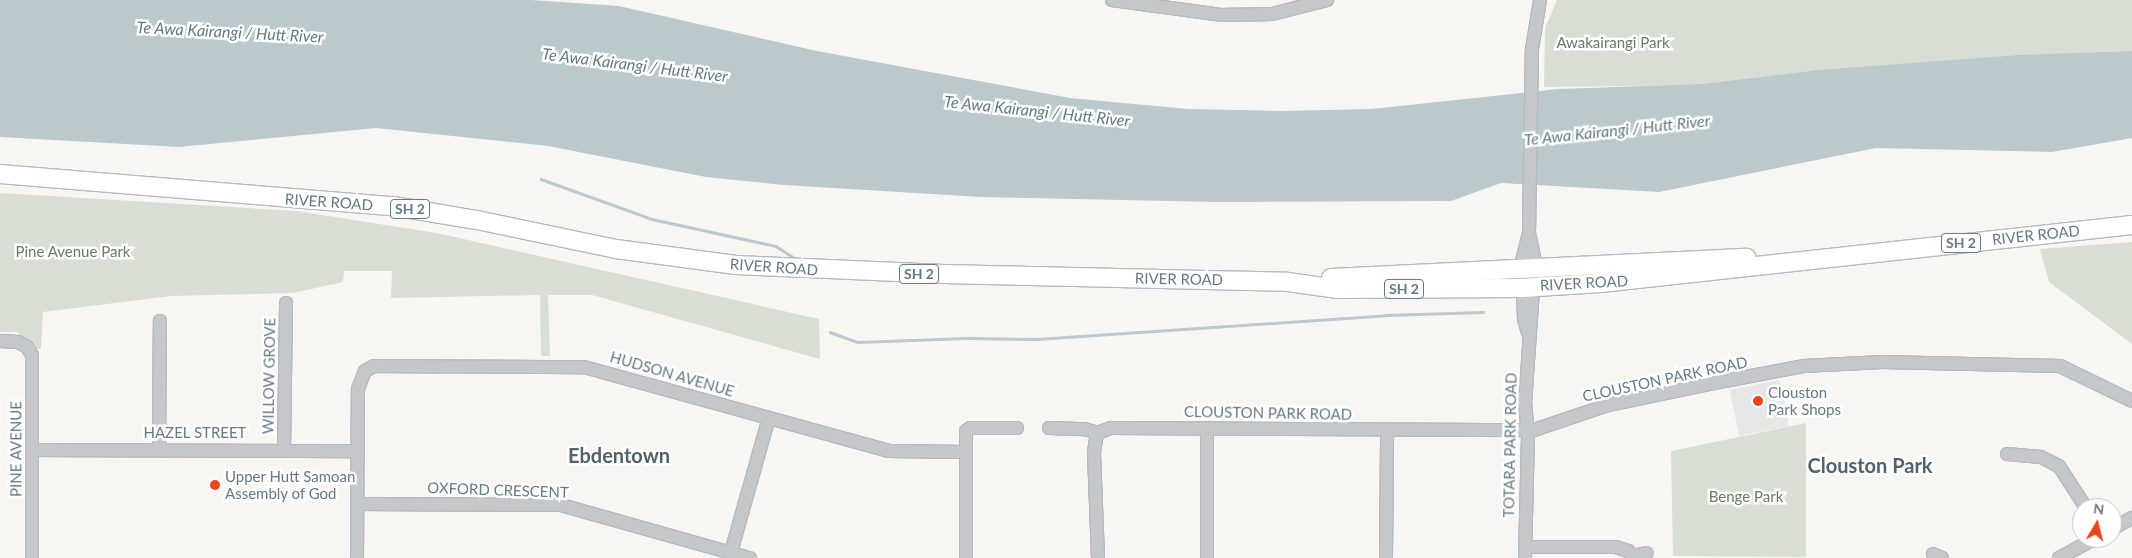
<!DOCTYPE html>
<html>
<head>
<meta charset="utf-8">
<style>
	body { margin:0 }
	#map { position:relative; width:2132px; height:558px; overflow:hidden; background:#f7f6f3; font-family:Lato,sans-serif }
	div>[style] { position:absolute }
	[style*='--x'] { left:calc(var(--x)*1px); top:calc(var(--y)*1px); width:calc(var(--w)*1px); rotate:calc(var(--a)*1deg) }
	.built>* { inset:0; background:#e7e8e6; transform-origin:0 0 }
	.green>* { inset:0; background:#d8ded4 }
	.water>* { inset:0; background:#bbc8cc }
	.stream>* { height:2.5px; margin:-1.25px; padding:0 1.25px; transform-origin:1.25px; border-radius:1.25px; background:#bbc8cc }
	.roads { filter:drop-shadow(1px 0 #b6babd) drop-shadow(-1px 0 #b6babd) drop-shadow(0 1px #b6babd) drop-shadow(0 -1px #b6babd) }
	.minor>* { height:12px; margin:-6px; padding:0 6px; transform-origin:6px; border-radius:6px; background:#c4c8cb }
	.highway>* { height:18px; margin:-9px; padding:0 9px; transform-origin:9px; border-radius:9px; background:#fff }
	.dots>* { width:14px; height:14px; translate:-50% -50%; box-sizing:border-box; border:2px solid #fff; border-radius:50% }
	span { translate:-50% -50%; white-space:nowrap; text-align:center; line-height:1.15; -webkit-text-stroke:5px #fff; paint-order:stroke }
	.shield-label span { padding:1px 4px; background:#fff; border:1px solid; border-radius:4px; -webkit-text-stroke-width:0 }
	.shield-label { font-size:14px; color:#647886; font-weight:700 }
	.park-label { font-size:15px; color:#697c63 }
	.street-label { font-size:15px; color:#647886 }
	.poi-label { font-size:15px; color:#647886 }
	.left { translate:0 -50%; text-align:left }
	.water-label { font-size:16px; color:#5f7b82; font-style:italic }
	.district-label { font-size:20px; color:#52616a; font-weight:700 }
	.north { position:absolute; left:2072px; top:498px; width:50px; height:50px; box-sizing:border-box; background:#fff; border:1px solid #c1c9cf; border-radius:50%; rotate:8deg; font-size:14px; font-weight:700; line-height:20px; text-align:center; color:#647886 }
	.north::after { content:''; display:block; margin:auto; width:18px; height:22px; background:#ed431c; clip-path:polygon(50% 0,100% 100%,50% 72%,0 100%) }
</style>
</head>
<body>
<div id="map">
	<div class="built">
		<i style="left:1780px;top:380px;width:47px;height:51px;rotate:79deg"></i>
	</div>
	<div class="green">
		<i style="clip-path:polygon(1557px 0,2132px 0,2132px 51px,2003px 56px,1870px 74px,1725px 85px,1544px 87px,1545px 28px)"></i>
		<i style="clip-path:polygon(0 193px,296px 211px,437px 233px,819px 319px,820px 359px,592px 295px,548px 295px,550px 356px,541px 356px,540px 295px,391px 298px,392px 271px,344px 271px,343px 282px,293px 293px,171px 296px,43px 312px,41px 349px,36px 349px,17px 332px,0 332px)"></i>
		<i style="clip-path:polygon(2132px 242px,2132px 344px,2049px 282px,2040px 249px)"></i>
		<i style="clip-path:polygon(1806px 423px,1806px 557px,1673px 556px,1671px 451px)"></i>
	</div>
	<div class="water">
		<i style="clip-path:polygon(0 0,531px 0,619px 6px,817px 51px,1070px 98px,1188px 109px,1281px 111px,1372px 109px,1558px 89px,1703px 84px,1820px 70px,2018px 55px,2132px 51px,2132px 138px,2052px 152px,1876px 148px,1659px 192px,1501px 183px,1451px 201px,1217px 202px,981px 197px,784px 185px,706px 177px,548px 146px,376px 128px,179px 147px,0 137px)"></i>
	</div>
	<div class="stream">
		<i style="--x:541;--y:179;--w:118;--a:19.8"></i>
		<i style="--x:652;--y:219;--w:127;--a:12.3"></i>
		<i style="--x:776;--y:246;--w:24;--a:33"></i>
		<i style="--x:830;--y:332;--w:30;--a:20"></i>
		<i style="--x:858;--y:342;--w:108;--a:-2.1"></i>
		<i style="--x:966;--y:338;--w:71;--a:0.8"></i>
		<i style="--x:1037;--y:339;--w:350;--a:-3.9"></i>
		<i style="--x:1386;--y:315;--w:97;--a:-1.8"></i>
	</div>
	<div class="roads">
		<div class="minor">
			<i style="--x:1112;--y:0;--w:110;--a:7.8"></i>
			<i style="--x:1221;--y:15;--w:51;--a:-1.1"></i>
			<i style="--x:1272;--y:14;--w:57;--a:-14.3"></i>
			<i style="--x:1528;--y:333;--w:15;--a:-106"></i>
			<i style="--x:1524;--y:319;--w:58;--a:-92"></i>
			<i style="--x:1522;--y:261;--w:29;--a:-76"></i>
			<i style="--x:1529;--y:233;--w:184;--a:-89.1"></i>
			<i style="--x:1532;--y:49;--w:50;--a:-80.7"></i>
			<i style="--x:0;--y:341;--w:18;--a:3"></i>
			<i style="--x:18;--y:342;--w:10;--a:29"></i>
			<i style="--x:27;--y:347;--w:9;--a:58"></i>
			<i style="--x:32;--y:355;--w:203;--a:90"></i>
			<i style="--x:1049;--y:428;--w:36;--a:2"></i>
			<i style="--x:1085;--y:429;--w:13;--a:18"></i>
			<i style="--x:1097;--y:433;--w:15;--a:-20"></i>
			<i style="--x:1111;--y:428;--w:423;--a:0.3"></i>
			<i style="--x:1534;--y:430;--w:78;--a:-18.7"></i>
			<i style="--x:1608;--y:405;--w:108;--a:-11.7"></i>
			<i style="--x:1714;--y:383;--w:92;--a:-10.7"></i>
			<i style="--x:1804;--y:366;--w:78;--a:-2.9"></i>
			<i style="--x:1882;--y:362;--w:178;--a:1.3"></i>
			<i style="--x:2060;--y:366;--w:80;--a:25.9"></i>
			<i style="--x:1097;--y:433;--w:20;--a:99"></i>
			<i style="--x:1094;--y:453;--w:105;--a:87.8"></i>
			<i style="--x:159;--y:449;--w:128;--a:-89.6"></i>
			<i style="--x:32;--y:450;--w:326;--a:0.2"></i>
			<i style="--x:284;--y:450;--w:147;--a:-89.2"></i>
			<i style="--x:2007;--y:454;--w:34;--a:5"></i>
			<i style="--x:2041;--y:457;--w:20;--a:27"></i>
			<i style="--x:2059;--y:466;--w:50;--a:57.3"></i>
			<i style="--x:357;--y:504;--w:204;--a:0.3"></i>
			<i style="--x:561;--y:505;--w:196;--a:15.7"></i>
			<i style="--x:2112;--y:529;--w:23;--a:-29"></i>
			<i style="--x:1526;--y:547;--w:90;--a:0"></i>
			<i style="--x:1616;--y:547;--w:13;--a:18"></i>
			<i style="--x:1628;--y:551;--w:6;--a:51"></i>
			<i style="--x:1632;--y:556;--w:15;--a:-11"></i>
			<i style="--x:731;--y:552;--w:139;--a:-74.2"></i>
			<i style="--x:1933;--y:554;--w:10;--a:24"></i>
			<i style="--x:357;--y:558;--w:169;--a:-89.7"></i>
			<i style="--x:358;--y:389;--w:19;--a:-69"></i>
			<i style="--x:365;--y:371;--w:10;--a:-29"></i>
			<i style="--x:374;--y:366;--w:210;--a:0.3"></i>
			<i style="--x:584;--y:367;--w:315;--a:15.4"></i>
			<i style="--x:888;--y:451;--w:78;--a:0.7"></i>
			<i style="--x:966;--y:558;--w:127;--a:-90"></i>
			<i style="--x:966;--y:431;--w:5;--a:-37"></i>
			<i style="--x:970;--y:428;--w:47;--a:0"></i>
			<i style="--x:1207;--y:558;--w:130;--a:-90"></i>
			<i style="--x:1386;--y:558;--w:127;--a:-89.5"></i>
			<i style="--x:1525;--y:558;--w:122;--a:-88.6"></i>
			<i style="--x:1528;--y:436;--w:32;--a:-95"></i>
			<i style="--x:1525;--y:404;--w:143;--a:-86"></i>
			<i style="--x:1535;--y:261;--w:29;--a:-102"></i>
			<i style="--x:2059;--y:558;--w:42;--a:-28.4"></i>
		</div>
		<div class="highway">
			<i style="--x:0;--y:174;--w:394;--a:4.7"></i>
			<i style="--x:393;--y:206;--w:85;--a:9.5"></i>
			<i style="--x:477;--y:220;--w:142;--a:11.8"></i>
			<i style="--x:616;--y:249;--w:121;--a:7.6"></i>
			<i style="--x:736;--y:265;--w:208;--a:2.5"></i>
			<i style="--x:944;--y:274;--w:344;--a:1.3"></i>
			<i style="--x:1288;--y:282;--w:49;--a:8.1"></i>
			<i style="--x:1337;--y:289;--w:185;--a:-0.3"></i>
			<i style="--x:1522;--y:288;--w:79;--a:-3.6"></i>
			<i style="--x:1601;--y:283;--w:534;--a:-6.23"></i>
			<i style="--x:1331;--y:278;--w:416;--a:-2.8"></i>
		</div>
	</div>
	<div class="dots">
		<i style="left:1758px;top:401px;background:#ed431c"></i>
		<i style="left:215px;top:485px;background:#ed431c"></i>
	</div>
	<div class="shield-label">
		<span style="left:410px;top:209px">SH 2</span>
		<span style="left:1961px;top:243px">SH 2</span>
		<span style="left:919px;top:274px">SH 2</span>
		<span style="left:1404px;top:289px">SH 2</span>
	</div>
	<div class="park-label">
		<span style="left:1613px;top:43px">Awakairangi Park</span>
		<span style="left:73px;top:252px">Pine Avenue Park</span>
		<span style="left:1746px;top:497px">Benge Park</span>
	</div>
	<div class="street-label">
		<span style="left:329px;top:202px;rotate:4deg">RIVER ROAD</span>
		<span style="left:2036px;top:235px;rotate:-6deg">RIVER ROAD</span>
		<span style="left:774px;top:267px;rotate:4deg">RIVER ROAD</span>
		<span style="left:1179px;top:279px;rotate:1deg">RIVER ROAD</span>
		<span style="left:1584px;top:283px;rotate:-3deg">RIVER ROAD</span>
		<span style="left:672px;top:374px;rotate:16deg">HUDSON AVENUE</span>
		<span style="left:269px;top:376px;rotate:-89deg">WILLOW GROVE</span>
		<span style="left:1665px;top:379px;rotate:-12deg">CLOUSTON PARK ROAD</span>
		<span style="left:1268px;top:413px;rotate:1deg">CLOUSTON PARK ROAD</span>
		<span style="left:195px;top:433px">HAZEL STREET</span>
		<span style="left:1510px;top:445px;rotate:-89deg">TOTARA PARK ROAD</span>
		<span style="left:16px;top:449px;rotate:-90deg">PINE AVENUE</span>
		<span style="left:498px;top:490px;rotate:2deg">OXFORD CRESCENT</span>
	</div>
	<div class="poi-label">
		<span class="left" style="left:1768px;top:401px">Clouston<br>Park Shops</span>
		<span class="left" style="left:225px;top:485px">Upper Hutt Samoan<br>Assembly of God</span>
	</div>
	<div class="water-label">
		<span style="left:230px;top:32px;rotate:3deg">Te Awa Kairangi / Hutt River</span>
		<span style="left:635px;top:65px;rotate:7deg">Te Awa Kairangi / Hutt River</span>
		<span style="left:1037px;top:111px;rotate:6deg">Te Awa Kairangi / Hutt River</span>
		<span style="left:1617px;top:130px;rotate:-6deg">Te Awa Kairangi / Hutt River</span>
	</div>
	<div class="district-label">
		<span style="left:619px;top:455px">Ebdentown</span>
		<span style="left:1870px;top:465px">Clouston Park</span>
	</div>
	<div class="north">N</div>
</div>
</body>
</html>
